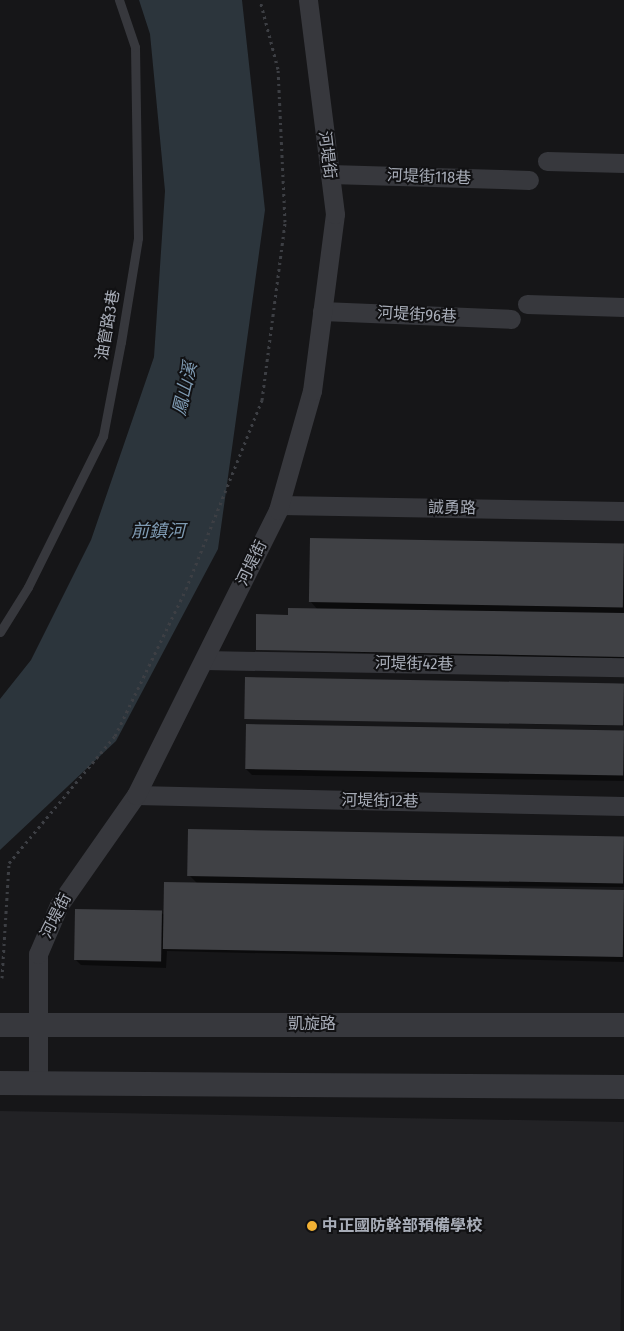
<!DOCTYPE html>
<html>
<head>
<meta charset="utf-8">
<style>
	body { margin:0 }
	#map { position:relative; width:624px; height:1331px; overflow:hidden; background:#161618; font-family:"Fira Sans Condensed","Noto Sans TC",sans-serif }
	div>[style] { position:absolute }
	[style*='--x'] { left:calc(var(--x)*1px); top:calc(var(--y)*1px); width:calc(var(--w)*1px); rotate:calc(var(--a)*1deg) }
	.built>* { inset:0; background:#222225; transform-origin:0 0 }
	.water>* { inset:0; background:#2c353c }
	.shadow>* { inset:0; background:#0007 }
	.building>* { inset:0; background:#404145; transform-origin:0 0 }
	.path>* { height:3px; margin-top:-1.5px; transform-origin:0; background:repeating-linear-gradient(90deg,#3d3f44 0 2.5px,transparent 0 6.5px) }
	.service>* { height:9px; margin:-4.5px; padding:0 4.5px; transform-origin:4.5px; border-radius:4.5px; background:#37383d }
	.minor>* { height:19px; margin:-9.5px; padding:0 9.5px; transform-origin:9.5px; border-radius:9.5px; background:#37383d }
	.tertiary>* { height:24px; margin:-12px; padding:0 12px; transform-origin:12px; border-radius:12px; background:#37383d }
	.dots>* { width:14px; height:14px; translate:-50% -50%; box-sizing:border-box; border:2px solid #111113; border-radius:50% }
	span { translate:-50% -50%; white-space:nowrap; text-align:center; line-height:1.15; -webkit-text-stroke:4px #111113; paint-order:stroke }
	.street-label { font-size:16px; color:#a8adb8 }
	.poi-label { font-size:16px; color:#a8adb8; font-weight:700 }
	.left { translate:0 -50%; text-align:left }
	.water-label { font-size:18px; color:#7f9bb3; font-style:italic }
</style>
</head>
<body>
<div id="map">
	<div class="built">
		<i style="left:0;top:1111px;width:624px;height:220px;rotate:1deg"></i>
	</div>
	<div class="water">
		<i style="clip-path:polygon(139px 0,242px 0,265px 210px,218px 549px,116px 741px,0 850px,0 699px,31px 660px,91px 540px,154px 357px,165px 191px,150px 34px)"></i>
	</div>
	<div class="shadow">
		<i style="clip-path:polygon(624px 545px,624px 660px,257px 650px,289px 616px,318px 610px,310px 601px)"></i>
		<i style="clip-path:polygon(624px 683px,624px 726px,245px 718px)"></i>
		<i style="clip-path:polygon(624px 732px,624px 781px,252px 775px,246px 769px)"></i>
		<i style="clip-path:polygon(624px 837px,624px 887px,295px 885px,624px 891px,624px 962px,167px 951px,166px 968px,81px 965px,75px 959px,161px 912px,164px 915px,198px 884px,189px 875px)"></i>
	</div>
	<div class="building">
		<i style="left:310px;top:538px;width:314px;height:64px;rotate:1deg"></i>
		<i style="clip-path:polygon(288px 608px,624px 613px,624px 657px,256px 650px,256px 614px,288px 615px)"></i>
		<i style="left:245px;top:677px;width:379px;height:42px;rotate:1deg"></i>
		<i style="left:246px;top:724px;width:378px;height:45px;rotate:1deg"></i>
		<i style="left:188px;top:829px;width:436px;height:47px;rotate:1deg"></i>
		<i style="left:164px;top:882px;width:460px;height:67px;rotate:1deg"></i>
		<i style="left:75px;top:909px;width:87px;height:51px;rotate:1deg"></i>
	</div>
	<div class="path">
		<i style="--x:2;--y:978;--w:115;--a:-86.5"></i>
		<i style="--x:9;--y:863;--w:165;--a:-50.2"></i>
		<i style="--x:115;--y:736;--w:163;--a:-64.2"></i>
		<i style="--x:186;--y:589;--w:204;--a:-68.1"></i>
		<i style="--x:262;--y:400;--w:179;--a:-82.6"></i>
		<i style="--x:285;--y:222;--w:153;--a:-92.6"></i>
		<i style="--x:278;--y:69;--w:71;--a:-104.6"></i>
	</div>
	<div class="service">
		<i style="--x:0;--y:632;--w:53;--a:-58.1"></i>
		<i style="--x:28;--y:587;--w:169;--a:-63.6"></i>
		<i style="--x:103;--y:436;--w:96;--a:-79.2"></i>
		<i style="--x:121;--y:342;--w:105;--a:-80.7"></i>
		<i style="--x:138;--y:238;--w:191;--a:-90.9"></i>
		<i style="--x:135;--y:47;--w:50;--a:-108.8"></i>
	</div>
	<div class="minor">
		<i style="--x:547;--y:161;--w:77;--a:1.5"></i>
		<i style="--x:330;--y:174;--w:199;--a:1.7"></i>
		<i style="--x:527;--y:304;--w:97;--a:1.8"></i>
		<i style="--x:322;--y:311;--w:189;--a:2.4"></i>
		<i style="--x:280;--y:505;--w:344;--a:1"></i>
		<i style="--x:204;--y:660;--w:420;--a:1"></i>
		<i style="--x:136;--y:795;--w:488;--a:1.3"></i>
		<i style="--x:38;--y:1083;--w:129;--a:-90"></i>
		<i style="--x:38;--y:954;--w:53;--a:-66.8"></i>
		<i style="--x:59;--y:905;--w:134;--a:-55"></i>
		<i style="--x:136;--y:795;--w:318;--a:-63.5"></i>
		<i style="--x:278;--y:510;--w:124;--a:-74.1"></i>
		<i style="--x:312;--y:391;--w:178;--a:-82.6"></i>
		<i style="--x:335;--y:214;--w:216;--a:-97.2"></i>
	</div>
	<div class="tertiary">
		<i style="--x:0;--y:1025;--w:624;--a:0"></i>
		<i style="--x:0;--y:1083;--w:624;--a:0.37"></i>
	</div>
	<div class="dots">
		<i style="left:312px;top:1226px;background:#f2b134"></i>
	</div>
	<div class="street-label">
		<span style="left:327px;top:155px;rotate:83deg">河堤街</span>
		<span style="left:429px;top:177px;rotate:2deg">河堤街118巷</span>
		<span style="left:417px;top:315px;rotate:3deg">河堤街96巷</span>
		<span style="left:108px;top:325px;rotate:-80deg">油管路3巷</span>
		<span style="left:452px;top:508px;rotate:1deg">誠勇路</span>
		<span style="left:252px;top:563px;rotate:-64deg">河堤街</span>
		<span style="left:414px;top:664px;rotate:1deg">河堤街42巷</span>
		<span style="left:380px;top:801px;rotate:1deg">河堤街12巷</span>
		<span style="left:56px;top:916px;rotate:-63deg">河堤街</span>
		<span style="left:312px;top:1024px">凱旋路</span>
	</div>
	<div class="poi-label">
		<span class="left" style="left:322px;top:1226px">中正國防幹部預備學校</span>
	</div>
	<div class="water-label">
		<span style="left:185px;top:389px;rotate:-77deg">鳳山溪</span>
		<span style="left:158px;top:531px">前鎮河</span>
	</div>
</div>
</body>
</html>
